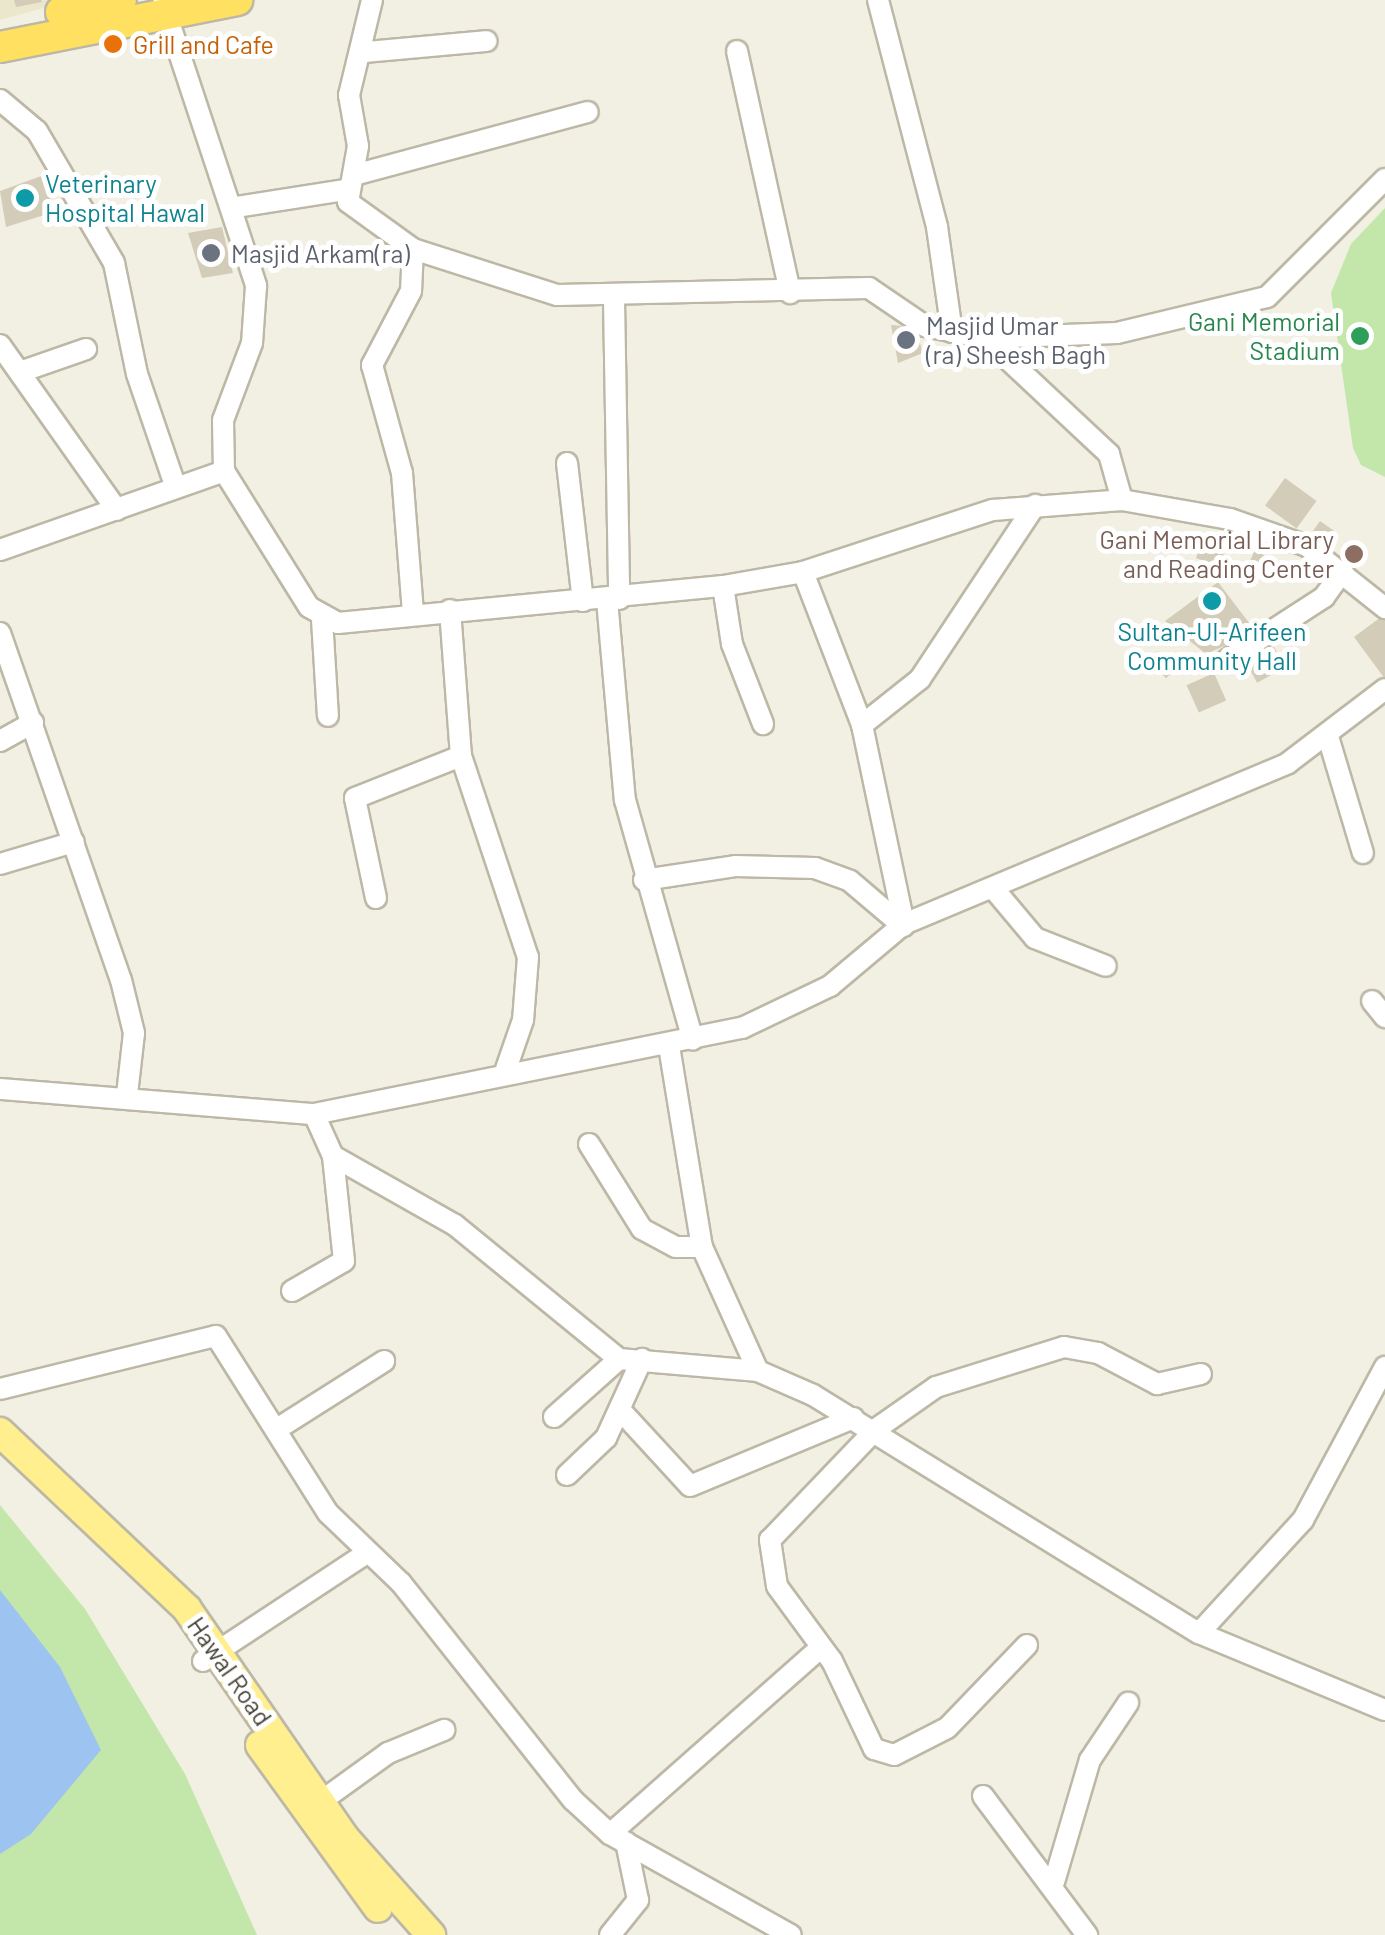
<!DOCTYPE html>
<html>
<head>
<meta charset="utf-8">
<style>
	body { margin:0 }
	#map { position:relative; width:1385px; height:1935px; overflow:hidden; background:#f2efe3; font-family:Barlow,sans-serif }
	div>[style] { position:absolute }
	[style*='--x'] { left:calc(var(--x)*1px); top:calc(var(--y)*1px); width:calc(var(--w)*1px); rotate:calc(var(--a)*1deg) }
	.education>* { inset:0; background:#ebe7cc }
	.green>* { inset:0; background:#c3e7aa }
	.water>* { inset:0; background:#9dc3f1 }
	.building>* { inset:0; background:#d3ccb8; transform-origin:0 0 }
	.roads { filter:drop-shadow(2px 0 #bdb8a6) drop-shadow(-2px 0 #bdb8a6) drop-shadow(0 2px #bdb8a6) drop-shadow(0 -2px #bdb8a6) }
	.minor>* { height:20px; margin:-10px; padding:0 10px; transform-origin:10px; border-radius:10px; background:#fff }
	.major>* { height:28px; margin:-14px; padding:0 14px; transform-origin:14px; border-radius:14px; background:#ffef8f }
	.highway>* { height:30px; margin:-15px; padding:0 15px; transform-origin:15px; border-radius:15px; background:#ffe061 }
	.dots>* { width:28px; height:28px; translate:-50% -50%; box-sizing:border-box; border:5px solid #fff; border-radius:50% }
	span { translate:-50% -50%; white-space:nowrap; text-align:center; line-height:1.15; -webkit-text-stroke:10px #fff; paint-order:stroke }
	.food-label { font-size:25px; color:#c56008 }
	.left { translate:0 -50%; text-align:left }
	.culture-label { font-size:25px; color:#0d838f }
	.worship-label { font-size:25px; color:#5b616d }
	.leisure-label { font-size:25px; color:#27864d }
	.right { translate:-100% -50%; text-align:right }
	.education-label { font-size:25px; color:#785e54 }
	.street-label { font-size:25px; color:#433f33 }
</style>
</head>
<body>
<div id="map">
	<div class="education">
		<i style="clip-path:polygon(0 0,72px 0,0 20px)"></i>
	</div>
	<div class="green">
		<i style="clip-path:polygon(1385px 208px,1385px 477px,1361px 465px,1353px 448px,1331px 293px,1351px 244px)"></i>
		<i style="clip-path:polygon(0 1505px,85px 1609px,185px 1774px,257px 1935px,0 1935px)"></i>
	</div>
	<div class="water">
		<i style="clip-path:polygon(0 1590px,60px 1667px,101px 1750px,31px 1834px,0 1854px)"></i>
	</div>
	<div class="building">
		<i style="clip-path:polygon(14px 0,41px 0,42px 2px,16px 7px)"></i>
		<i style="clip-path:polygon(44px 175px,54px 212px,6px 227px,0 191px)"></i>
		<i style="clip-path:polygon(222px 227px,233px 273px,202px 278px,188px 233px)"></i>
		<i style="clip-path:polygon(891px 325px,915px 327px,923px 353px,898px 363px)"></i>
		<i style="left:1285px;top:478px;width:39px;height:34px;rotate:36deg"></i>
		<i style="left:1320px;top:521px;width:21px;height:23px;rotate:35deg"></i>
		<i style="left:1201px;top:543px;width:25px;height:16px;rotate:18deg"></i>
		<i style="clip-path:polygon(1255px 550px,1289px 570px,1285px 582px,1246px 570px)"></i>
		<i style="clip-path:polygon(1218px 582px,1256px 632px,1206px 654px,1165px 621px)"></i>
		<i style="clip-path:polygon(1385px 614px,1385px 679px,1354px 637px)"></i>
		<i style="left:1274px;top:647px;width:23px;height:32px;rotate:61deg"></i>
		<i style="left:1158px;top:651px;width:26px;height:11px;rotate:51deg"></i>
		<i style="left:1214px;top:673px;width:30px;height:30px;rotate:66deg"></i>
	</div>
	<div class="roads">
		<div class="minor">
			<i style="--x:372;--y:0;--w:98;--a:103.6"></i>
			<i style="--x:349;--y:95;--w:52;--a:80"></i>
			<i style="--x:358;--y:146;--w:57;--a:100.1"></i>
			<i style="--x:348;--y:202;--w:80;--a:35.9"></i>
			<i style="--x:413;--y:249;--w:151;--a:17.7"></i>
			<i style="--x:557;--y:295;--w:312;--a:-1.3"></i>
			<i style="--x:869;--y:288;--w:68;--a:34.2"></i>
			<i style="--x:925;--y:326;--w:61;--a:11.3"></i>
			<i style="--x:985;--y:338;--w:132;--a:-2.2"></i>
			<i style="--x:1117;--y:333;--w:154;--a:-13.5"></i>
			<i style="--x:1267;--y:297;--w:167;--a:-45"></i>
			<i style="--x:878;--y:0;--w:235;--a:75.4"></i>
			<i style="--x:937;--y:227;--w:106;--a:81.9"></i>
			<i style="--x:163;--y:4;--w:297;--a:71.7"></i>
			<i style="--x:256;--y:286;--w:57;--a:94"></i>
			<i style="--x:252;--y:343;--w:82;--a:110.6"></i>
			<i style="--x:223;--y:420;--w:51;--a:88.9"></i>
			<i style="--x:737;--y:51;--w:248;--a:77.6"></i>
			<i style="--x:366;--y:52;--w:121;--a:-5.2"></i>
			<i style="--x:0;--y:100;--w:48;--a:40"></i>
			<i style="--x:37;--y:131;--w:153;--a:59.7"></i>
			<i style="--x:114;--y:263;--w:113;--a:78.3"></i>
			<i style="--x:137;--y:374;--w:117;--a:71.1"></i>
			<i style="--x:354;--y:175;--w:242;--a:-15.1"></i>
			<i style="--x:236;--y:207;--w:109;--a:-8.9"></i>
			<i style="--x:413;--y:249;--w:42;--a:92.7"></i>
			<i style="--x:411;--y:291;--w:84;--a:117.8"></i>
			<i style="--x:372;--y:365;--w:112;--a:74.5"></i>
			<i style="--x:402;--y:473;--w:140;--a:85.5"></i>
			<i style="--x:614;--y:300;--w:299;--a:89"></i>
			<i style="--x:985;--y:338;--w:170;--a:43.1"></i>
			<i style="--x:1109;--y:454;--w:48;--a:74.2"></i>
			<i style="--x:1122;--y:500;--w:110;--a:10"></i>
			<i style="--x:1230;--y:519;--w:82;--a:19.3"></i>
			<i style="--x:1307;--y:546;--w:100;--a:38.5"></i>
			<i style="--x:0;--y:345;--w:202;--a:54.7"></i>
			<i style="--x:20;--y:372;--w:70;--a:-19.2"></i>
			<i style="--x:567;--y:463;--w:139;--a:83.4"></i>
			<i style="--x:0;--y:550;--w:238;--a:-19.4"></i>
			<i style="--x:224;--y:471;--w:160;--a:58"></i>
			<i style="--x:309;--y:607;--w:33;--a:29"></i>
			<i style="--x:338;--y:623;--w:387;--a:-5.5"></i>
			<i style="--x:723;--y:586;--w:81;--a:-9.9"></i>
			<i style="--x:803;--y:572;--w:200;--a:-18.1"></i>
			<i style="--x:993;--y:510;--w:129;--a:-4.4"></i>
			<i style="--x:803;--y:572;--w:164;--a:68.9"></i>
			<i style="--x:862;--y:725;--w:203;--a:78.1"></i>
			<i style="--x:723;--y:586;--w:59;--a:81.2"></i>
			<i style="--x:732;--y:644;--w:86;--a:68.8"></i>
			<i style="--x:607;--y:600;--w:201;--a:84.9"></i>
			<i style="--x:625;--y:800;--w:249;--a:74.2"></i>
			<i style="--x:450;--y:610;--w:146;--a:85.7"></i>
			<i style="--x:461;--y:756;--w:212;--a:71.6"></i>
			<i style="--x:528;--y:957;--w:63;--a:94.5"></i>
			<i style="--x:523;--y:1020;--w:52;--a:109.1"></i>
			<i style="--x:322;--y:619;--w:97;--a:86.5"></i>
			<i style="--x:0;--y:633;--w:367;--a:70.8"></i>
			<i style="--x:121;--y:980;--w:55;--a:76.2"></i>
			<i style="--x:134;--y:1033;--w:61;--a:96.5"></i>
			<i style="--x:1227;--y:660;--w:116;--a:-33"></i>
			<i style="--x:1324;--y:597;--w:32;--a:-54"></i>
			<i style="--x:862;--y:725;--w:74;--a:-38.4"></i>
			<i style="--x:920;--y:679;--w:209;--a:-56.5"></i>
			<i style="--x:1329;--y:740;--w:118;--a:73.3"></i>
			<i style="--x:0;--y:741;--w:38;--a:-29"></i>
			<i style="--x:0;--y:864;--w:77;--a:-16.6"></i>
			<i style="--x:644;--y:880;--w:92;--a:-8.7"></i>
			<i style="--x:735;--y:866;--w:80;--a:1.4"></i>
			<i style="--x:815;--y:868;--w:37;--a:20"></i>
			<i style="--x:850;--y:881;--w:70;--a:40.3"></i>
			<i style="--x:993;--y:888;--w:65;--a:50"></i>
			<i style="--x:1035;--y:938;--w:76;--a:21.5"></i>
			<i style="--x:376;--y:898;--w:102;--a:-101.9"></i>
			<i style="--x:355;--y:798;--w:114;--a:-21.6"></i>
			<i style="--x:1372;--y:1001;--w:21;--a:51"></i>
			<i style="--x:669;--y:1046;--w:204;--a:80.7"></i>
			<i style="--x:702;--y:1247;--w:136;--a:65.7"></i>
			<i style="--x:0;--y:1089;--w:315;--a:4.6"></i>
			<i style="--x:314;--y:1114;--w:437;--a:-11.4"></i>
			<i style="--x:742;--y:1028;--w:98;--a:-25.5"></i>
			<i style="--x:830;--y:986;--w:97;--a:-40"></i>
			<i style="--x:904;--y:924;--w:416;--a:-22.7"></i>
			<i style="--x:1288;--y:763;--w:122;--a:-37.3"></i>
			<i style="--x:314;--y:1114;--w:46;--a:65.7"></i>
			<i style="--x:333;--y:1156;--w:140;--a:29.5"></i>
			<i style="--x:455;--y:1225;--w:212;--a:39.3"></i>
			<i style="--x:619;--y:1359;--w:140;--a:4.9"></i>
			<i style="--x:758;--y:1371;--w:60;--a:23.6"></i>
			<i style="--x:813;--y:1395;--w:453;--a:31.7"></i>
			<i style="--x:1199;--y:1633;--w:201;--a:22.5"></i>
			<i style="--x:589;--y:1144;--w:100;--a:58.1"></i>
			<i style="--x:642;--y:1229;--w:38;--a:28"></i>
			<i style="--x:676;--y:1247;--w:26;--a:0"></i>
			<i style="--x:292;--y:1291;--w:60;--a:-30"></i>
			<i style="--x:344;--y:1261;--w:106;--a:-96"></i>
			<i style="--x:0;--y:1389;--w:222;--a:-13.8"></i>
			<i style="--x:216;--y:1336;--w:209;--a:57.7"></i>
			<i style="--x:328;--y:1513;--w:101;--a:43.8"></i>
			<i style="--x:401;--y:1583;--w:277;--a:51.6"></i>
			<i style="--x:573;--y:1800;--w:50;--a:42.6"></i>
			<i style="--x:610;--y:1834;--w:207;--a:29.2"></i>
			<i style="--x:622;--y:1412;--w:100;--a:47.4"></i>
			<i style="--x:690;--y:1486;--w:177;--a:-22.6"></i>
			<i style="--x:554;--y:1417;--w:87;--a:-41.7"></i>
			<i style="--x:277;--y:1429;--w:127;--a:-32.4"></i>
			<i style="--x:567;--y:1475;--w:54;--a:-43.5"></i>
			<i style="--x:606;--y:1438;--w:87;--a:-65.5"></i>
			<i style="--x:1199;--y:1633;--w:154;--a:-47.4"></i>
			<i style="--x:1303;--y:1520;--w:174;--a:-61.8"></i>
			<i style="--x:1027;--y:1645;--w:115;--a:133.9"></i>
			<i style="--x:947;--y:1728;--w:59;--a:153"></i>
			<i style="--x:894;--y:1755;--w:21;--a:-163"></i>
			<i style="--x:874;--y:1749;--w:98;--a:-115.5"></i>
			<i style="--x:832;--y:1661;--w:93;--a:-126.3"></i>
			<i style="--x:777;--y:1586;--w:47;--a:-98.7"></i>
			<i style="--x:770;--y:1540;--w:153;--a:-46.3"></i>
			<i style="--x:876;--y:1429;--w:73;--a:-35"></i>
			<i style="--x:936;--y:1387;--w:134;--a:-17.4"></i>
			<i style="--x:1064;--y:1347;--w:35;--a:10"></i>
			<i style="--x:1098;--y:1353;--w:67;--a:27.7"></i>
			<i style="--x:1157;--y:1384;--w:45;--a:-12.8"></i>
			<i style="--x:203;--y:1661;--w:198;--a:-33.4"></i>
			<i style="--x:983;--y:1796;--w:174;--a:53.2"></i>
			<i style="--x:320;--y:1802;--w:84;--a:-35.8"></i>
			<i style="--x:388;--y:1753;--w:61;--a:-22.3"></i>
			<i style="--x:610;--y:1834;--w:281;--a:-41.5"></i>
			<i style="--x:1054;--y:1882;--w:127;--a:-73.6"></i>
			<i style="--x:1090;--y:1760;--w:69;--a:-56.3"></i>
			<i style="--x:610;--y:1935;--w:45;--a:-51.3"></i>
			<i style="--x:638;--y:1900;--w:59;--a:-101.7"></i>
		</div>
		<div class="major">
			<i style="--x:0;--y:1432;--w:257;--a:43.4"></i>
			<i style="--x:187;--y:1609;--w:278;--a:55.4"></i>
			<i style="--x:345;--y:1838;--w:130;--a:48.4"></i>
			<i style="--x:260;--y:1745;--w:201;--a:54.1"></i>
		</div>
		<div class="highway">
			<i style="--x:61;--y:12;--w:61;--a:-11.3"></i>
			<i style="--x:0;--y:47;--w:242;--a:-11.2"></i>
		</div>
	</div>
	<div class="dots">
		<i style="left:113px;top:44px;background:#e8710a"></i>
		<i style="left:25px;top:198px;background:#0f9aa8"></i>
		<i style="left:211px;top:253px;background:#6b7280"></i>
		<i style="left:1360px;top:336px;background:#2e9e5b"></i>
		<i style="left:906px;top:340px;background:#6b7280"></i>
		<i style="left:1354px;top:554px;background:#8d6e63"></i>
		<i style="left:1212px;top:601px;background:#0f9aa8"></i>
	</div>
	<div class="food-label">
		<span class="left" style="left:133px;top:44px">Grill and Cafe</span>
	</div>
	<div class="culture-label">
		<span class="left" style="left:45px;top:198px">Veterinary<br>Hospital Hawal</span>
		<span style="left:1212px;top:646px">Sultan-Ul-Arifeen<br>Community Hall</span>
	</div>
	<div class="worship-label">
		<span class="left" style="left:231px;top:253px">Masjid Arkam(ra)</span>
		<span class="left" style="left:926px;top:340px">Masjid Umar<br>(ra) Sheesh Bagh</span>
	</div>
	<div class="leisure-label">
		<span class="right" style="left:1340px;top:336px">Gani Memorial<br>Stadium</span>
	</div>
	<div class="education-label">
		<span class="right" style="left:1334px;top:554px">Gani Memorial Library<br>and Reading Center</span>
	</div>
	<div class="street-label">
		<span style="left:230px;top:1671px;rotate:55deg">Hawal Road</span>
	</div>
</div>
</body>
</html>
